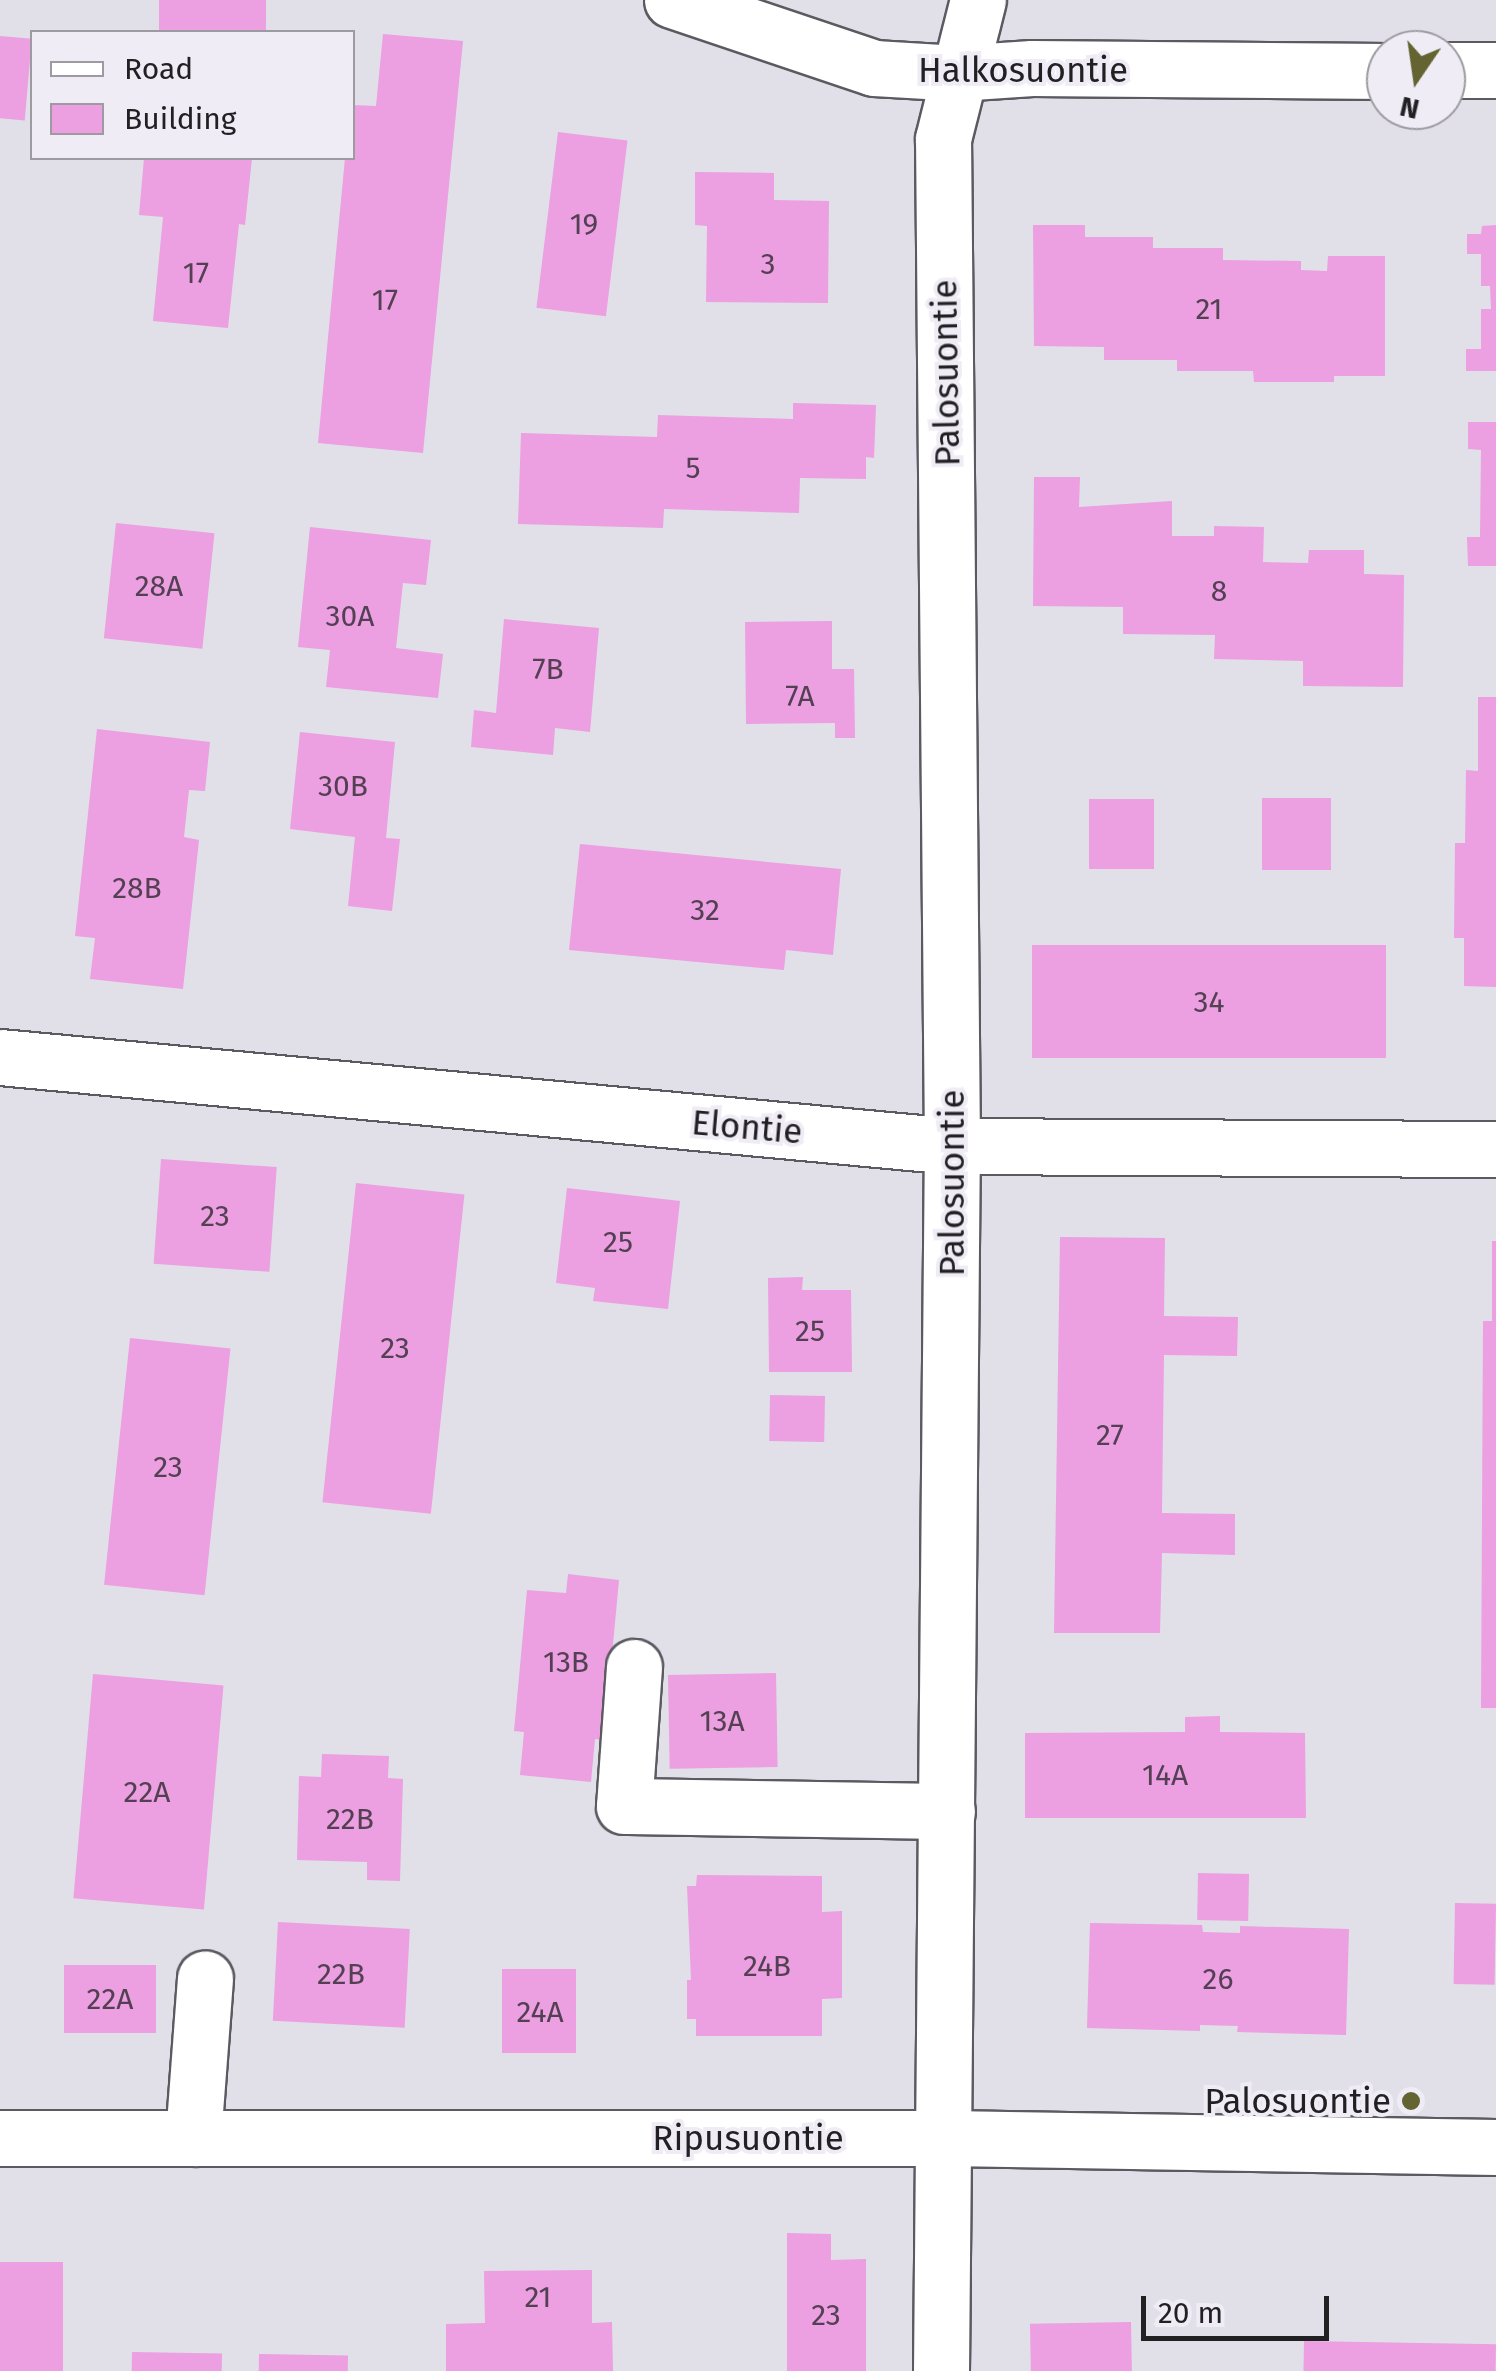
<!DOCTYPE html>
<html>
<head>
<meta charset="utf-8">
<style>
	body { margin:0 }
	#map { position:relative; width:1496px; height:2371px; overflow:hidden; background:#e1dfe8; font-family:"Fira Sans",sans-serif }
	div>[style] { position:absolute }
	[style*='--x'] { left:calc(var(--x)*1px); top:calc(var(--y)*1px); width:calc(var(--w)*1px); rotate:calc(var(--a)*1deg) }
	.building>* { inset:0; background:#ec9fe1; transform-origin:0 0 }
	.roads { filter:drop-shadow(2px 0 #5c5a61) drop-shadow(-2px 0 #5c5a61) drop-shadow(0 2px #5c5a61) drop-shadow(0 -2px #5c5a61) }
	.minor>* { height:55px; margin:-27.5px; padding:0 27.5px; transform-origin:27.5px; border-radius:27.5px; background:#fff }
	.dots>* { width:28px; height:28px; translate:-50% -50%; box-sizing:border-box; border:5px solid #efecf5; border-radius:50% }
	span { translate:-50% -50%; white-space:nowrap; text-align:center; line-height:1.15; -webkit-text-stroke:8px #efecf5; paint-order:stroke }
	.number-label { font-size:30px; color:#544053 }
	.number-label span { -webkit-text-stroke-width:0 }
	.street-label { font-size:35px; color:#212124 }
	.poi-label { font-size:35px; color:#212124 }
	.right { translate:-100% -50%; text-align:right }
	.legend { position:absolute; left:30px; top:30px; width:325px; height:130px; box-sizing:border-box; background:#efecf5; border:2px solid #9d9ba1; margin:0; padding:12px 18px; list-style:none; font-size:30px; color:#212124 }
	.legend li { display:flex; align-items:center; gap:20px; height:50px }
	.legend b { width:50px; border:2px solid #9d9ba1 }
	.north { position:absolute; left:1366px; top:30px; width:100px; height:100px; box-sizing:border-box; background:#efecf5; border:2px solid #9d9ba1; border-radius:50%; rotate:193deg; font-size:28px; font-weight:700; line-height:40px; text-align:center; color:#212124 }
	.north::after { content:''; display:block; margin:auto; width:35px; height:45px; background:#636431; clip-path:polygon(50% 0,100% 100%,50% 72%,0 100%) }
	.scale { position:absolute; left:1141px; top:2296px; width:188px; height:45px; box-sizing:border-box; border:5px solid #212124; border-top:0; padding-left:12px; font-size:30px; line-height:35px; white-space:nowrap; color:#212124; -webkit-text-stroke:8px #efecf5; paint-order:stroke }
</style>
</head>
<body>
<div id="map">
	<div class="building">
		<i style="left:159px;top:0;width:107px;height:32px"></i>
		<i style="clip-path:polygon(383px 34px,463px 41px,423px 453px,318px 443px,345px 158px,352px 158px,352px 105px,376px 106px)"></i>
		<i style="left:0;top:36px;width:32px;height:82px;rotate:5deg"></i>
		<i style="left:558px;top:132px;width:70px;height:177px;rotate:7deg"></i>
		<i style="clip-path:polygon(144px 158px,252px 158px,245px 225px,239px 224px,228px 328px,153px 321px,163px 217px,139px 215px)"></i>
		<i style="clip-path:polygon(695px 172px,774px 173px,774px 200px,829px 201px,828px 303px,706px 302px,707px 226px,695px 225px)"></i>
		<i style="clip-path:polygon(1033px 225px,1085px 225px,1085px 237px,1153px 237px,1153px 248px,1223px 248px,1223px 260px,1301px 261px,1301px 270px,1327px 271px,1328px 256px,1385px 256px,1385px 376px,1334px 376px,1334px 382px,1254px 382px,1253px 371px,1177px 371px,1177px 360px,1104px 360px,1104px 347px,1034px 346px)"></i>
		<i style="clip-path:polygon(1496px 225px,1496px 371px,1466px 371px,1466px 349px,1481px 349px,1481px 309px,1491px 309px,1490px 286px,1481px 286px,1481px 254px,1467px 254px,1467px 234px,1481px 234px,1482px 226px)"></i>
		<i style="clip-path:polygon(793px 403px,876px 405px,874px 458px,866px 457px,866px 479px,800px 478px,799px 513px,664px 509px,663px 528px,518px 524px,521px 433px,657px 437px,658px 415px,793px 419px)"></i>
		<i style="clip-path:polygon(1468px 422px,1496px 422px,1496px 566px,1468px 566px,1467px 537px,1480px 537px,1481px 450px,1468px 449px)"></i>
		<i style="clip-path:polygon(1034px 477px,1080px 477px,1079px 507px,1172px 501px,1172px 536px,1214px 536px,1214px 526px,1264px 527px,1263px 562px,1308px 563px,1309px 550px,1364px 550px,1364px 574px,1404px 575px,1403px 687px,1303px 686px,1303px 661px,1214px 659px,1215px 635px,1123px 634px,1123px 607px,1033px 606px)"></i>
		<i style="left:116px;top:523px;width:99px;height:116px;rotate:6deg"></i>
		<i style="clip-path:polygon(310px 527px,431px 540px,426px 585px,403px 583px,396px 648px,443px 654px,438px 698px,326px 687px,330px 650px,298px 647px)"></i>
		<i style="clip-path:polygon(504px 619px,599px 628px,590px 732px,555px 728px,553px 755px,471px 747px,474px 710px,496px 713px)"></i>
		<i style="clip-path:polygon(832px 621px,832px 669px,854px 669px,855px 738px,835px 738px,835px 723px,746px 724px,745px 622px)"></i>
		<i style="clip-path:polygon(1478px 697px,1496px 697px,1496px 987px,1464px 986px,1464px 938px,1454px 938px,1455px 843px,1465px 843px,1466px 770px,1478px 771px)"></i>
		<i style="clip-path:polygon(97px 729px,210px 742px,205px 791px,189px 790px,184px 837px,199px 840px,183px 989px,90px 979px,95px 938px,75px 936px)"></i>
		<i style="clip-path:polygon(300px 732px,395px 742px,386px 838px,400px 839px,392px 911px,348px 906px,355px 837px,290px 829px)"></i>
		<i style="left:1331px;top:798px;width:72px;height:69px;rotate:90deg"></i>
		<i style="left:1089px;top:799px;width:65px;height:70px"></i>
		<i style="clip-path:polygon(580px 844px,841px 869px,833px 955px,786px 950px,784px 970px,569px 950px)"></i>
		<i style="left:1032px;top:945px;width:354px;height:113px"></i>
		<i style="left:161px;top:1159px;width:116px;height:105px;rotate:4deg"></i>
		<i style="left:356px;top:1183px;width:109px;height:321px;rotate:6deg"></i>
		<i style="clip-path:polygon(567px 1188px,680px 1201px,668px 1309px,593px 1301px,595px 1288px,556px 1283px)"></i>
		<i style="clip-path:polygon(1060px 1237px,1165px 1238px,1164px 1316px,1238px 1317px,1237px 1356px,1164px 1355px,1162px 1513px,1235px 1514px,1235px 1555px,1162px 1553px,1160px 1633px,1054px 1633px)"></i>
		<i style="clip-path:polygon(1492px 1241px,1496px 1241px,1496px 1708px,1481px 1708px,1483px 1321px,1492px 1321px)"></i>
		<i style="clip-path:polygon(803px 1277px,802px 1290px,851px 1290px,852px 1372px,769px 1372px,768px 1278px)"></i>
		<i style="left:130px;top:1338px;width:101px;height:248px;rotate:6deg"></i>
		<i style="left:770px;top:1395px;width:55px;height:46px;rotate:1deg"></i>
		<i style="clip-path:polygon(568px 1574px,619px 1580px,604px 1740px,595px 1739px,591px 1782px,520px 1775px,524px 1732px,514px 1731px,527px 1590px,566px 1593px)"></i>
		<i style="left:776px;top:1673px;width:94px;height:108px;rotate:89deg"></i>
		<i style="left:93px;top:1674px;width:131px;height:225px;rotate:5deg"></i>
		<i style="clip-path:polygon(1220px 1716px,1220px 1732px,1305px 1733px,1306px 1818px,1025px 1818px,1025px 1733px,1185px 1732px,1185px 1717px)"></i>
		<i style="clip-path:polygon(322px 1754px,389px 1756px,388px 1778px,403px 1779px,400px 1881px,367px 1880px,367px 1862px,297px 1860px,299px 1776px,321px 1777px)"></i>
		<i style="left:1198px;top:1873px;width:51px;height:47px;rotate:1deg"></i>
		<i style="clip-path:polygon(697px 1875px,822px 1876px,822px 1912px,842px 1911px,842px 1998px,822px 1999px,822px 2036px,696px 2036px,696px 2019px,687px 2019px,687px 1980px,691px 1980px,687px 1886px,696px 1886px)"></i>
		<i style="left:1455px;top:1903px;width:41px;height:81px;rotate:1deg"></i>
		<i style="left:278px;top:1922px;width:132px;height:99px;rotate:3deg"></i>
		<i style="clip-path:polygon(1090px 1923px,1202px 1925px,1203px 1932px,1240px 1933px,1240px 1926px,1349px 1929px,1346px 2035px,1237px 2032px,1238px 2026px,1200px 2025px,1200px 2031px,1087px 2028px)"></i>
		<i style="left:64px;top:1965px;width:92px;height:68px"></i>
		<i style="left:576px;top:1969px;width:84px;height:74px;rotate:90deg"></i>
		<i style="clip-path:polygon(787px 2233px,831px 2234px,831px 2260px,866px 2259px,866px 2371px,787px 2371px)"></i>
		<i style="left:0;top:2262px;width:63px;height:109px"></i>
		<i style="clip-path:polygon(592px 2270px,592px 2323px,612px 2322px,613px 2371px,446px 2371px,446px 2324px,485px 2323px,484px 2271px)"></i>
		<i style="left:1131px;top:2322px;width:49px;height:101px;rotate:89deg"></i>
		<i style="left:1304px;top:2341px;width:192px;height:30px;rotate:1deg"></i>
		<i style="left:132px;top:2352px;width:90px;height:19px;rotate:1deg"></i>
		<i style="left:259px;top:2354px;width:89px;height:17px;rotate:1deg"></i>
	</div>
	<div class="roads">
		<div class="minor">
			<i style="--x:672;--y:0;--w:213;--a:18.6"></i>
			<i style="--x:874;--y:68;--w:83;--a:3.4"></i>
			<i style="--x:957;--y:73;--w:75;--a:-3.8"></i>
			<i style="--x:1032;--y:68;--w:354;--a:0.5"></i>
			<i style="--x:1446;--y:70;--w:50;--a:0"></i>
			<i style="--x:0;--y:1057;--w:956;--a:5.34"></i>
			<i style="--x:952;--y:1146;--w:544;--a:0.32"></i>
			<i style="--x:634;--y:1667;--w:139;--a:94.1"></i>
			<i style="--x:624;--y:1806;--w:323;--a:0.9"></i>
			<i style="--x:0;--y:2138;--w:945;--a:0"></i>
			<i style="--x:945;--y:2138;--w:551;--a:0.94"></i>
			<i style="--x:193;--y:2138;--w:160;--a:-85.7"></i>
			<i style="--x:941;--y:2371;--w:1225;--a:-89.49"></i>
			<i style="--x:952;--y:1146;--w:1007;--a:-90.51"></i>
			<i style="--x:943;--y:139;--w:143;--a:-75.9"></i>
		</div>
	</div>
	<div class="dots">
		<i style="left:1411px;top:2101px;background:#636431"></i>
	</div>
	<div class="number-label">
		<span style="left:584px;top:224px">19</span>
		<span style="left:768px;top:264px">3</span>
		<span style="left:196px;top:273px">17</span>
		<span style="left:385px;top:300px">17</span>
		<span style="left:1209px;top:309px">21</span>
		<span style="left:693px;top:468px">5</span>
		<span style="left:159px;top:586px">28A</span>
		<span style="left:1219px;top:591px">8</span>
		<span style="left:350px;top:616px">30A</span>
		<span style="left:548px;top:669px">7B</span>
		<span style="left:800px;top:696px">7A</span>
		<span style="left:343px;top:786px">30B</span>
		<span style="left:137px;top:888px">28B</span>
		<span style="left:705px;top:910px">32</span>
		<span style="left:1209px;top:1002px">34</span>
		<span style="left:215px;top:1216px">23</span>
		<span style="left:618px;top:1242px">25</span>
		<span style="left:810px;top:1331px">25</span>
		<span style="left:395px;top:1348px">23</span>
		<span style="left:1110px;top:1435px">27</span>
		<span style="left:168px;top:1467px">23</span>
		<span style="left:566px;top:1662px">13B</span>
		<span style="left:722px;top:1721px">13A</span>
		<span style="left:1165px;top:1775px">14A</span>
		<span style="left:147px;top:1792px">22A</span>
		<span style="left:350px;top:1819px">22B</span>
		<span style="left:767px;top:1966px">24B</span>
		<span style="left:341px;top:1974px">22B</span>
		<span style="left:1218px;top:1979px">26</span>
		<span style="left:110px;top:1999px">22A</span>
		<span style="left:540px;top:2012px">24A</span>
		<span style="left:538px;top:2297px">21</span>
		<span style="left:826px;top:2315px">23</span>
	</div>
	<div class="street-label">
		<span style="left:1023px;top:70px">Halkosuontie</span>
		<span style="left:946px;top:373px;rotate:-91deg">Palosuontie</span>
		<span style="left:747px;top:1127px;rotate:5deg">Elontie</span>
		<span style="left:952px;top:1183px;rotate:-90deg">Palosuontie</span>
		<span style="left:748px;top:2138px">Ripusuontie</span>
	</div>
	<div class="poi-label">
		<span class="right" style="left:1391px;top:2101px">Palosuontie</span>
	</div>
	<ul class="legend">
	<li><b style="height:12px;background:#fff"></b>Road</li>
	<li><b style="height:28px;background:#ec9fe1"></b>Building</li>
	</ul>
	<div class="north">N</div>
	<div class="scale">20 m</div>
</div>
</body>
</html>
